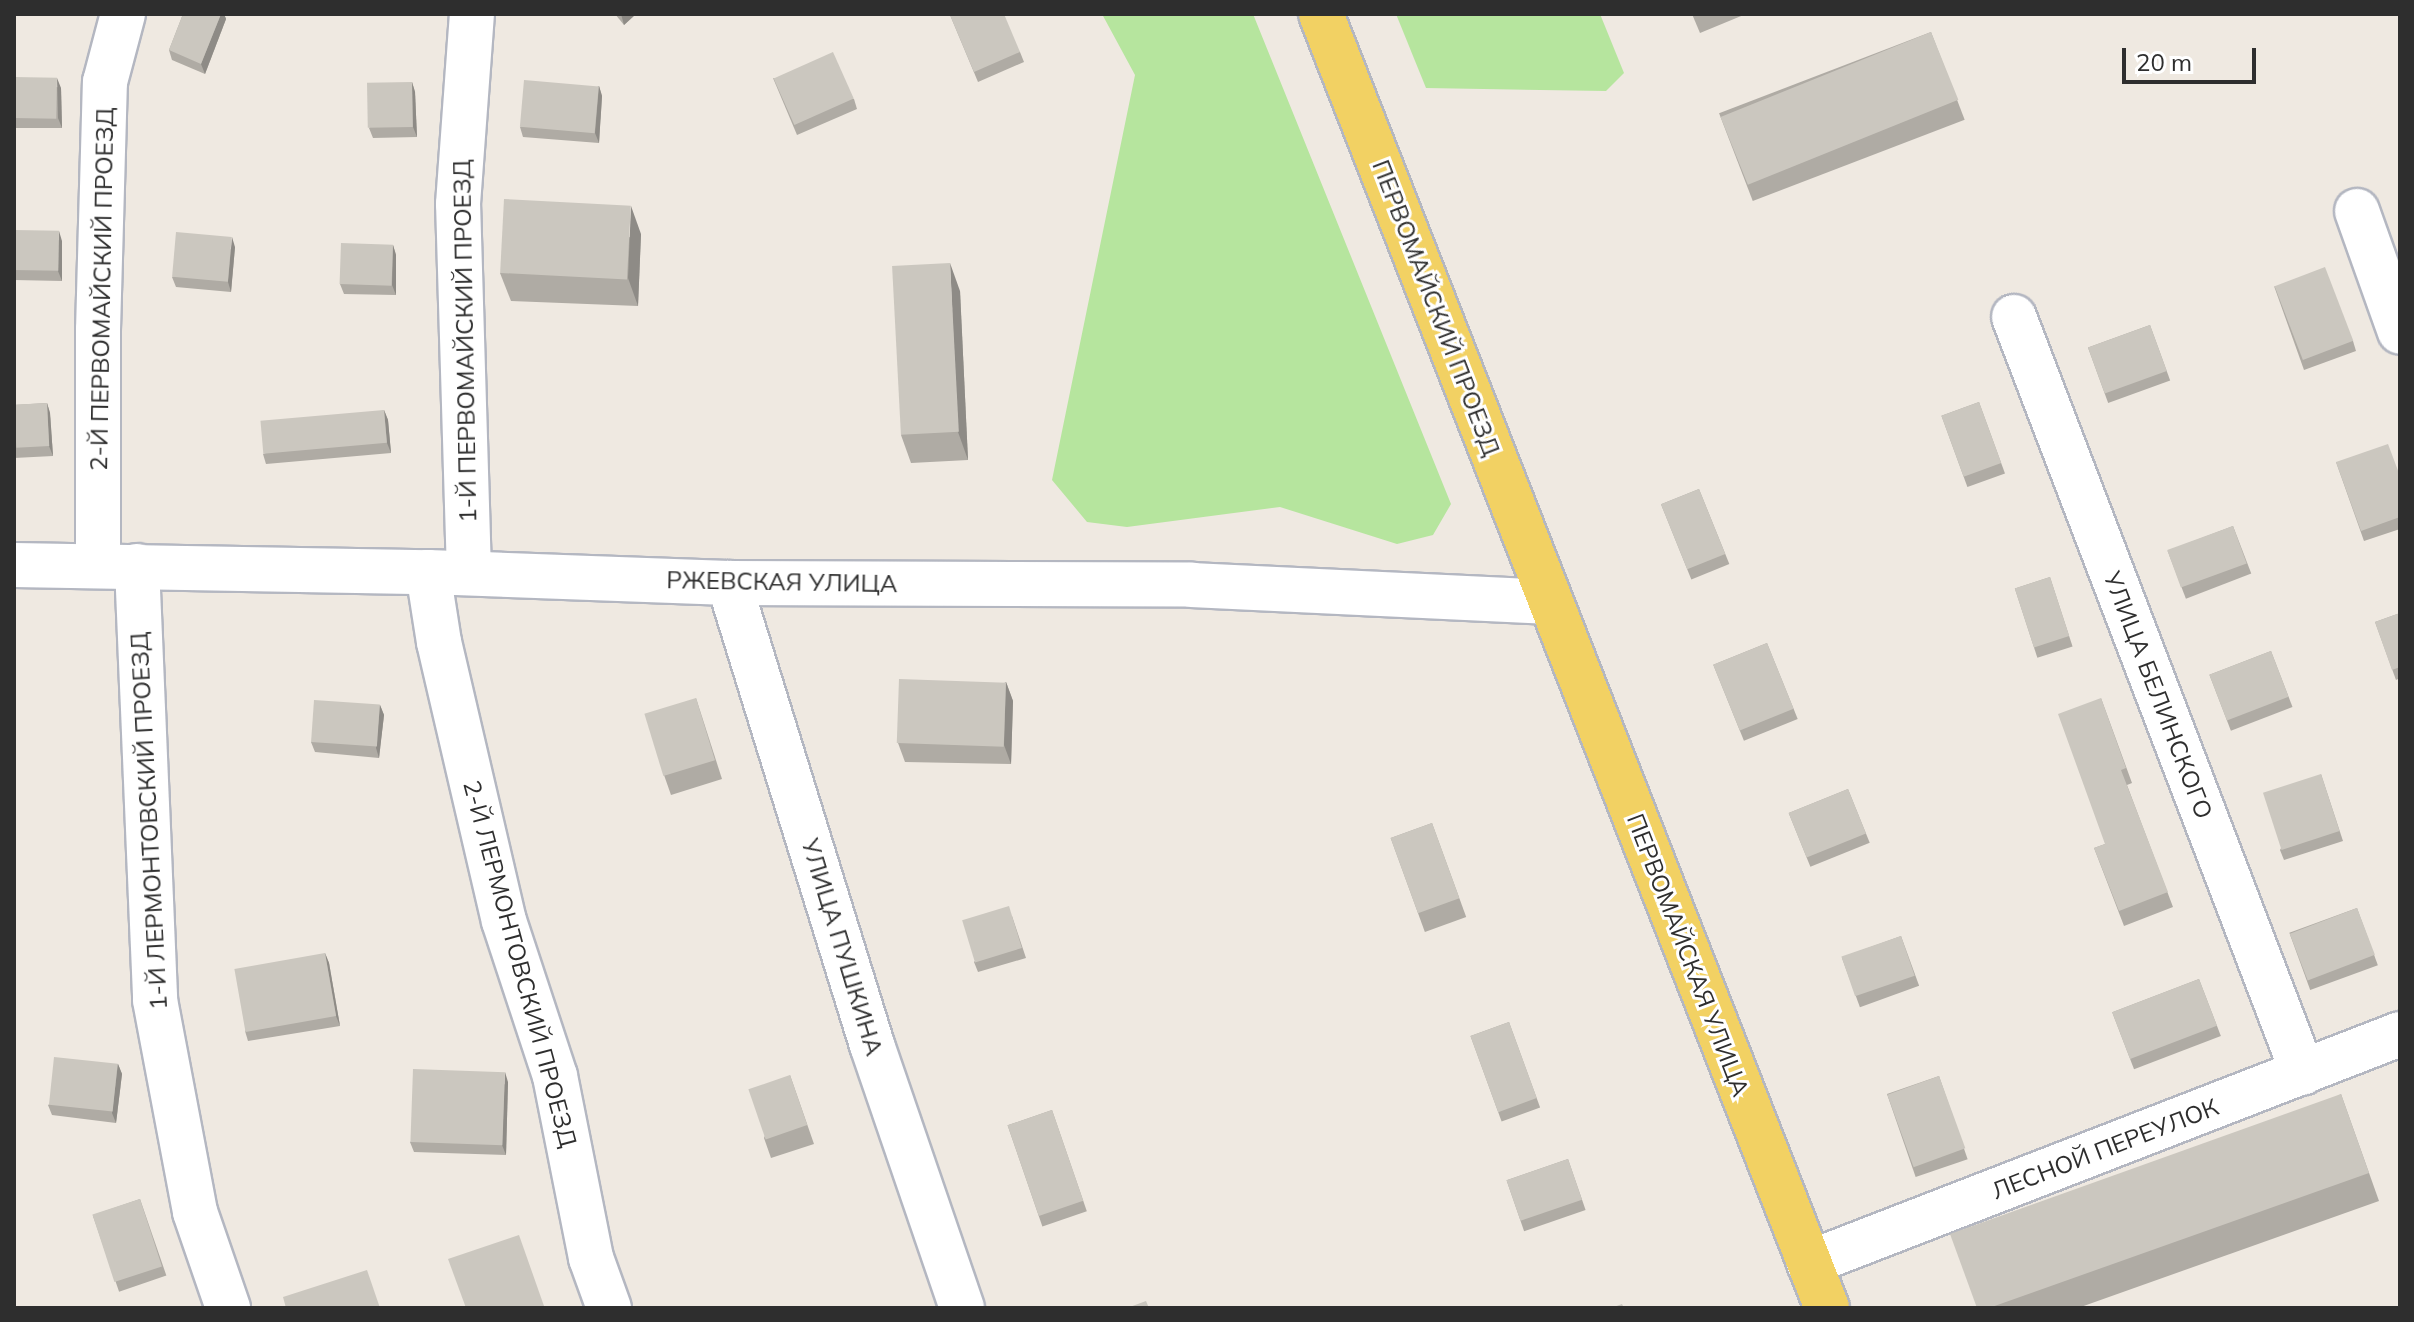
<!DOCTYPE html>
<html>
<head>
<meta charset="utf-8">
<style>
	body { margin:0 }
	#map { position:relative; width:2414px; height:1322px; overflow:hidden; background:#efe9e1; font-family:Mulish,sans-serif }
	div>[style] { position:absolute }
	[style*='--x'] { left:calc(var(--x)*1px); top:calc(var(--y)*1px); width:calc(var(--w)*1px); rotate:calc(var(--a)*1deg) }
	.green>* { inset:0; background:#b6e59e }
	.roads { filter:drop-shadow(2px 0 #b4b7c1) drop-shadow(-2px 0 #b4b7c1) drop-shadow(0 2px #b4b7c1) drop-shadow(0 -2px #b4b7c1) }
	.minor>* { height:44px; margin:-22px; padding:0 22px; transform-origin:22px; border-radius:22px; background:#fff }
	.major>* { height:44px; margin:-22px; padding:0 22px; transform-origin:22px; border-radius:22px; background:#f2d163 }
	.wall>* { inset:0; background:#afaba4; transform-origin:0 0 }
	.shaded-wall>* { inset:0; background:#8e8b86 }
	.building>* { inset:0; background:#cbc7bf; transform-origin:0 0 }
	span { translate:-50% -50%; white-space:nowrap; text-align:center; line-height:1.15; -webkit-text-stroke:6px #fff; paint-order:stroke }
	.street-label { font-size:24px; color:#2e2e2e }
	.frame { position:absolute; inset:0; border:16px solid #2e2e2e; pointer-events:none }
	.scale { position:absolute; left:2122px; top:48px; width:134px; height:36px; box-sizing:border-box; border:4px solid #2e2e2e; border-top:0; padding-left:10px; font-size:24px; line-height:28px; white-space:nowrap; color:#2e2e2e; -webkit-text-stroke:6px #fff; paint-order:stroke }
</style>
</head>
<body>
<div id="map">
	<div class="green">
		<i style="clip-path:polygon(1102px 14px,1253px 14px,1451px 504px,1433px 535px,1397px 544px,1280px 507px,1127px 527px,1087px 522px,1052px 480px,1135px 75px)"></i>
		<i style="clip-path:polygon(1396px 14px,1600px 14px,1624px 73px,1606px 91px,1426px 88px)"></i>
	</div>
	<div class="roads">
		<div class="minor">
			<i style="--x:2357;--y:211;--w:128;--a:70.4"></i>
			<i style="--x:2014;--y:317;--w:809;--a:69.08"></i>
			<i style="--x:14;--y:565;--w:414;--a:1"></i>
			<i style="--x:428;--y:572;--w:301;--a:2.1"></i>
			<i style="--x:729;--y:583;--w:463;--a:0.2"></i>
			<i style="--x:1192;--y:585;--w:358;--a:2.7"></i>
			<i style="--x:98;--y:566;--w:236;--a:-90"></i>
			<i style="--x:98;--y:330;--w:248;--a:-88.4"></i>
			<i style="--x:105;--y:82;--w:70;--a:-75.2"></i>
			<i style="--x:137;--y:566;--w:434;--a:87.6"></i>
			<i style="--x:155;--y:1000;--w:216;--a:79.3"></i>
			<i style="--x:195;--y:1212;--w:102;--a:71"></i>
			<i style="--x:428;--y:572;--w:71;--a:81.1"></i>
			<i style="--x:439;--y:642;--w:286;--a:76.9"></i>
			<i style="--x:504;--y:921;--w:163;--a:71.8"></i>
			<i style="--x:555;--y:1076;--w:186;--a:78.8"></i>
			<i style="--x:591;--y:1258;--w:53;--a:70.2"></i>
			<i style="--x:469;--y:573;--w:369;--a:-91.7"></i>
			<i style="--x:458;--y:204;--w:191;--a:-85.8"></i>
			<i style="--x:729;--y:583;--w:484;--a:72.8"></i>
			<i style="--x:872;--y:1045;--w:278;--a:71.1"></i>
			<i style="--x:1809;--y:1263;--w:634;--a:-21.18"></i>
		</div>
		<div class="major">
			<i style="--x:1321;--y:14;--w:1389;--a:68.64"></i>
		</div>
	</div>
	<div class="wall">
		<i style="clip-path:polygon(183px 14px,224px 14px,226px 19px,205px 74px,172px 60px,169px 50px)"></i>
		<i style="clip-path:polygon(615px 14px,636px 14px,624px 25px)"></i>
		<i style="clip-path:polygon(1692px 14px,1746px 14px,1700px 33px)"></i>
		<i style="clip-path:polygon(950px 15px,1020px 52px,1024px 62px,978px 82px)"></i>
		<i style="left:1931px;top:32px;width:94px;height:227px;rotate:69deg"></i>
		<i style="clip-path:polygon(14px 77px,61px 88px,62px 128px,14px 128px)"></i>
		<i style="clip-path:polygon(773px 78px,854px 99px,857px 109px,797px 135px)"></i>
		<i style="clip-path:polygon(412px 82px,415px 92px,417px 137px,373px 138px,369px 128px)"></i>
		<i style="clip-path:polygon(599px 86px,602px 96px,599px 143px,523px 137px,520px 127px)"></i>
		<i style="clip-path:polygon(14px 230px,62px 241px,62px 281px,14px 280px)"></i>
		<i style="clip-path:polygon(641px 234px,638px 306px,511px 301px,500px 273px)"></i>
		<i style="clip-path:polygon(393px 245px,396px 255px,396px 295px,344px 294px,340px 284px)"></i>
		<i style="clip-path:polygon(235px 247px,231px 292px,176px 287px,172px 277px)"></i>
		<i style="clip-path:polygon(2274px 286px,2353px 341px,2356px 351px,2304px 370px)"></i>
		<i style="clip-path:polygon(960px 291px,968px 460px,911px 463px,901px 435px)"></i>
		<i style="left:2150px;top:325px;width:59px;height:66px;rotate:70deg"></i>
		<i style="left:1979px;top:402px;width:76px;height:40px;rotate:70deg"></i>
		<i style="clip-path:polygon(47px 403px,50px 413px,53px 456px,14px 458px,14px 405px)"></i>
		<i style="clip-path:polygon(384px 410px,388px 420px,391px 453px,266px 464px,263px 454px)"></i>
		<i style="clip-path:polygon(2336px 462px,2400px 476px,2400px 529px,2364px 541px)"></i>
		<i style="left:1699px;top:489px;width:81px;height:41px;rotate:68deg"></i>
		<i style="left:2233px;top:526px;width:51px;height:70px;rotate:69deg"></i>
		<i style="left:2050px;top:577px;width:73px;height:37px;rotate:72deg"></i>
		<i style="clip-path:polygon(2400px 613px,2400px 678px,2396px 680px,2375px 622px)"></i>
		<i style="left:1767px;top:643px;width:82px;height:58px;rotate:68deg"></i>
		<i style="left:2271px;top:651px;width:60px;height:66px;rotate:69deg"></i>
		<i style="clip-path:polygon(1006px 682px,1013px 701px,1011px 764px,905px 762px,898px 743px)"></i>
		<i style="clip-path:polygon(696px 698px,722px 779px,671px 795px,664px 775px)"></i>
		<i style="clip-path:polygon(2101px 698px,2132px 783px,2127px 785px,2173px 907px,2124px 926px,2094px 848px,2105px 844px)"></i>
		<i style="clip-path:polygon(380px 705px,384px 715px,379px 758px,315px 752px,311px 742px)"></i>
		<i style="clip-path:polygon(2321px 774px,2343px 841px,2284px 860px,2280px 850px)"></i>
		<i style="left:1848px;top:789px;width:58px;height:64px;rotate:68deg"></i>
		<i style="left:1432px;top:823px;width:100px;height:44px;rotate:70deg"></i>
		<i style="left:2357px;top:908px;width:61px;height:72px;rotate:70deg"></i>
		<i style="clip-path:polygon(1012px 916px,1026px 958px,978px 972px,974px 962px)"></i>
		<i style="left:1901px;top:936px;width:53px;height:63px;rotate:70deg"></i>
		<i style="clip-path:polygon(325px 953px,329px 963px,340px 1026px,248px 1041px,245px 1031px)"></i>
		<i style="left:2199px;top:979px;width:61px;height:93px;rotate:69deg"></i>
		<i style="left:1509px;top:1022px;width:91px;height:41px;rotate:70deg"></i>
		<i style="clip-path:polygon(118px 1064px,122px 1074px,116px 1123px,52px 1115px,48px 1105px)"></i>
		<i style="clip-path:polygon(790px 1075px,814px 1144px,771px 1158px,764px 1138px)"></i>
		<i style="left:1939px;top:1076px;width:88px;height:55px;rotate:71deg"></i>
		<i style="clip-path:polygon(508px 1082px,506px 1155px,414px 1152px,410px 1142px)"></i>
		<i style="clip-path:polygon(2341px 1094px,2379px 1201px,2078px 1308px,1977px 1308px)"></i>
		<i style="left:1052px;top:1110px;width:107px;height:47px;rotate:71deg"></i>
		<i style="left:1568px;top:1159px;width:54px;height:65px;rotate:71deg"></i>
		<i style="left:140px;top:1199px;width:81px;height:50px;rotate:71deg"></i>
	</div>
	<div class="shaded-wall">
		<i style="clip-path:polygon(221px 14px,224px 14px,226px 19px,205px 74px,201px 64px)"></i>
		<i style="clip-path:polygon(621px 14px,636px 14px,624px 25px)"></i>
		<i style="clip-path:polygon(57px 78px,61px 88px,62px 128px,58px 118px)"></i>
		<i style="clip-path:polygon(412px 82px,415px 92px,417px 137px,413px 127px)"></i>
		<i style="clip-path:polygon(599px 86px,602px 96px,599px 143px,595px 133px)"></i>
		<i style="clip-path:polygon(631px 206px,641px 234px,638px 306px,628px 278px)"></i>
		<i style="clip-path:polygon(59px 231px,62px 241px,62px 281px,58px 271px)"></i>
		<i style="clip-path:polygon(232px 237px,235px 247px,231px 292px,228px 282px)"></i>
		<i style="clip-path:polygon(393px 245px,396px 255px,396px 295px,392px 285px)"></i>
		<i style="clip-path:polygon(950px 263px,960px 291px,968px 460px,958px 432px)"></i>
		<i style="clip-path:polygon(47px 403px,50px 413px,53px 456px,49px 446px)"></i>
		<i style="clip-path:polygon(384px 410px,388px 420px,391px 453px,387px 443px)"></i>
		<i style="clip-path:polygon(1006px 682px,1013px 701px,1011px 764px,1004px 745px)"></i>
		<i style="clip-path:polygon(380px 705px,384px 715px,379px 758px,376px 748px)"></i>
		<i style="clip-path:polygon(325px 953px,329px 963px,340px 1026px,336px 1016px)"></i>
		<i style="clip-path:polygon(118px 1064px,122px 1074px,116px 1123px,112px 1113px)"></i>
		<i style="clip-path:polygon(505px 1072px,508px 1082px,506px 1155px,502px 1145px)"></i>
	</div>
	<div class="building">
		<i style="clip-path:polygon(183px 14px,221px 14px,201px 64px,169px 50px)"></i>
		<i style="clip-path:polygon(953px 14px,1004px 14px,1020px 52px,974px 72px,950px 15px)"></i>
		<i style="left:1931px;top:32px;width:73px;height:227px;rotate:68deg"></i>
		<i style="left:833px;top:52px;width:51px;height:65px;rotate:66deg"></i>
		<i style="left:14px;top:77px;width:43px;height:41px;rotate:1deg"></i>
		<i style="left:524px;top:80px;width:75px;height:47px;rotate:5deg"></i>
		<i style="left:412px;top:82px;width:45px;height:45px;rotate:89deg"></i>
		<i style="left:504px;top:199px;width:127px;height:74px;rotate:3deg"></i>
		<i style="left:14px;top:230px;width:45px;height:40px;rotate:1deg"></i>
		<i style="left:176px;top:232px;width:56px;height:45px;rotate:5deg"></i>
		<i style="left:341px;top:243px;width:52px;height:41px;rotate:2deg"></i>
		<i style="left:950px;top:263px;width:169px;height:58px;rotate:87deg"></i>
		<i style="left:2325px;top:267px;width:79px;height:54px;rotate:69deg"></i>
		<i style="left:2150px;top:325px;width:49px;height:66px;rotate:70deg"></i>
		<i style="left:1979px;top:402px;width:65px;height:40px;rotate:70deg"></i>
		<i style="left:47px;top:403px;width:43px;height:33px;rotate:87deg"></i>
		<i style="left:384px;top:410px;width:33px;height:124px;rotate:85deg"></i>
		<i style="clip-path:polygon(2388px 444px,2400px 476px,2400px 517px,2361px 531px,2336px 462px)"></i>
		<i style="left:1699px;top:489px;width:70px;height:41px;rotate:68deg"></i>
		<i style="left:2233px;top:526px;width:40px;height:70px;rotate:70deg"></i>
		<i style="left:2050px;top:577px;width:62px;height:37px;rotate:72deg"></i>
		<i style="clip-path:polygon(2400px 613px,2400px 667px,2392px 670px,2375px 622px)"></i>
		<i style="left:1767px;top:643px;width:71px;height:58px;rotate:68deg"></i>
		<i style="left:2271px;top:651px;width:49px;height:66px;rotate:69deg"></i>
		<i style="left:899px;top:679px;width:107px;height:64px;rotate:2deg"></i>
		<i style="left:696px;top:698px;width:65px;height:54px;rotate:73deg"></i>
		<i style="clip-path:polygon(2101px 698px,2126px 768px,2121px 770px,2168px 892px,2119px 911px,2094px 848px,2105px 844px,2058px 714px)"></i>
		<i style="left:314px;top:700px;width:66px;height:42px;rotate:4deg"></i>
		<i style="left:2321px;top:774px;width:60px;height:61px;rotate:72deg"></i>
		<i style="left:1848px;top:789px;width:48px;height:64px;rotate:68deg"></i>
		<i style="left:1432px;top:823px;width:80px;height:44px;rotate:70deg"></i>
		<i style="left:1009px;top:906px;width:44px;height:49px;rotate:73deg"></i>
		<i style="left:2357px;top:908px;width:50px;height:72px;rotate:69deg"></i>
		<i style="left:1901px;top:936px;width:42px;height:63px;rotate:71deg"></i>
		<i style="left:325px;top:953px;width:64px;height:92px;rotate:80deg"></i>
		<i style="left:2199px;top:979px;width:50px;height:93px;rotate:69deg"></i>
		<i style="left:1509px;top:1022px;width:81px;height:41px;rotate:70deg"></i>
		<i style="left:54px;top:1057px;width:64px;height:48px;rotate:6deg"></i>
		<i style="left:413px;top:1069px;width:92px;height:73px;rotate:2deg"></i>
		<i style="left:790px;top:1075px;width:53px;height:44px;rotate:71deg"></i>
		<i style="left:1939px;top:1076px;width:77px;height:55px;rotate:70deg"></i>
		<i style="clip-path:polygon(2341px 1094px,2369px 1173px,1989px 1308px,1977px 1308px,1950px 1234px)"></i>
		<i style="left:1052px;top:1110px;width:96px;height:47px;rotate:71deg"></i>
		<i style="left:1568px;top:1159px;width:43px;height:65px;rotate:71deg"></i>
		<i style="left:140px;top:1199px;width:71px;height:50px;rotate:72deg"></i>
		<i style="clip-path:polygon(519px 1235px,544px 1306px,537px 1308px,466px 1308px,448px 1259px)"></i>
		<i style="clip-path:polygon(367px 1270px,380px 1308px,286px 1308px,283px 1297px)"></i>
		<i style="clip-path:polygon(1146px 1301px,1149px 1308px,1127px 1308px)"></i>
		<i style="clip-path:polygon(1622px 1304px,1624px 1308px,1611px 1308px)"></i>
	</div>
	<div class="street-label">
		<span style="left:102px;top:289px;rotate:-89deg">2-Й ПЕРВОМАЙСКИЙ ПРОЕЗД</span>
		<span style="left:1436px;top:308px;rotate:69deg">ПЕРВОМАЙСКИЙ ПРОЕЗД</span>
		<span style="left:465px;top:341px;rotate:-91deg">1-Й ПЕРВОМАЙСКИЙ ПРОЕЗД</span>
		<span style="left:782px;top:582px;rotate:1deg">РЖЕВСКАЯ УЛИЦА</span>
		<span style="left:2158px;top:695px;rotate:69deg">УЛИЦА БЕЛИНСКОГО</span>
		<span style="left:149px;top:821px;rotate:-93deg">1-Й ЛЕРМОНТОВСКИЙ ПРОЕЗД</span>
		<span style="left:842px;top:947px;rotate:73deg">УЛИЦА ПУШКИНА</span>
		<span style="left:1688px;top:955px;rotate:69deg">ПЕРВОМАЙСКАЯ УЛИЦА</span>
		<span style="left:520px;top:964px;rotate:75deg">2-Й ЛЕРМОНТОВСКИЙ ПРОЕЗД</span>
		<span style="left:2105px;top:1149px;rotate:-21deg">ЛЕСНОЙ ПЕРЕУЛОК</span>
	</div>
	<div class="frame"></div>
	<div class="scale">20 m</div>
</div>
</body>
</html>
